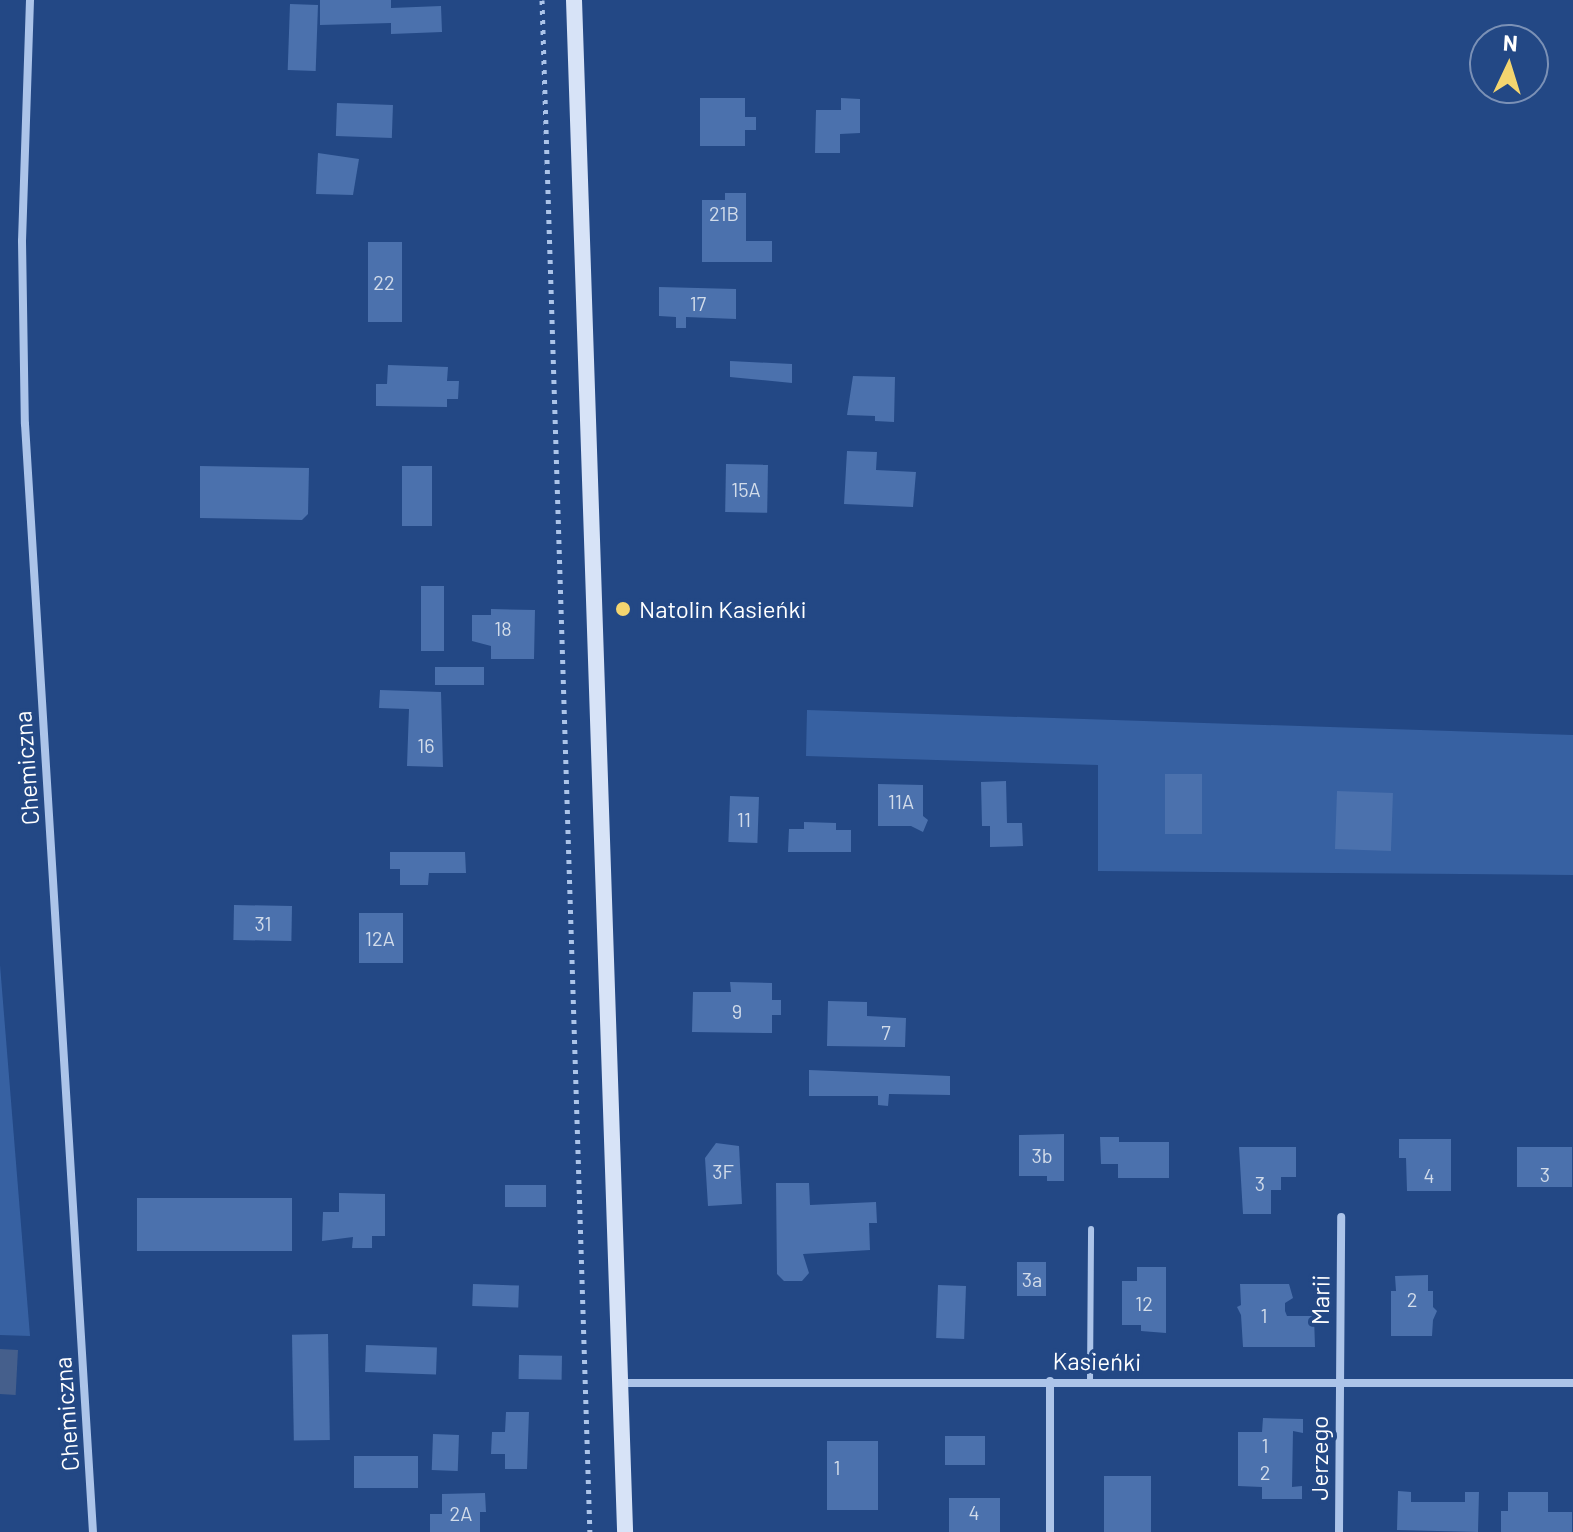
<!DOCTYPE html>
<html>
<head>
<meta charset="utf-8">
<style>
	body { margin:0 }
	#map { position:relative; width:1573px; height:1532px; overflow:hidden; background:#234885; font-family:Barlow,sans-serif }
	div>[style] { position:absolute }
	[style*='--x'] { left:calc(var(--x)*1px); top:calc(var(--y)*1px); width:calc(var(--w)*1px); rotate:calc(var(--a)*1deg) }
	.green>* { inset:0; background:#3761a2 }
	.water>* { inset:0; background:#455f8c; transform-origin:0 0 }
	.building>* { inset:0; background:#4b71ad; transform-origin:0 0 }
	.path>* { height:5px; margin-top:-2.5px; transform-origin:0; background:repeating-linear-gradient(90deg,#acc4e9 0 4px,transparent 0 10px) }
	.lane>* { height:6px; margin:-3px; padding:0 3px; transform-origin:3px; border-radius:3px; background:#acc4e9 }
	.street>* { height:8px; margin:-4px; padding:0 4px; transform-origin:4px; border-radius:4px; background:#acc4e9 }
	.secondary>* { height:16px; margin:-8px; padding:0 8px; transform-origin:8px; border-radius:8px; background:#d7e3f7 }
	.dots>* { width:22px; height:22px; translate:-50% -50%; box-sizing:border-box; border:4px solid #234885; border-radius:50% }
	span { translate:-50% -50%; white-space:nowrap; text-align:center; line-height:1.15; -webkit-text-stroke:8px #234885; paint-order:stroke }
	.number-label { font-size:20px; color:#d2dcea }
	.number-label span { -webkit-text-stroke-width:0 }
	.poi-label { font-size:24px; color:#fff }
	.left { translate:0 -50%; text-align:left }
	.street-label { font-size:24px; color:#fff }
	.north { position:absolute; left:1469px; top:24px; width:80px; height:80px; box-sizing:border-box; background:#234885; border:2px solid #7b91b6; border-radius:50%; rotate:4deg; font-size:22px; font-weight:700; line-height:32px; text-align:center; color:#fff }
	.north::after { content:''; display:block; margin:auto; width:28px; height:36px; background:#f4d56f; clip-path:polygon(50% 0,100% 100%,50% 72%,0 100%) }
</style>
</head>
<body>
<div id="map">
	<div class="green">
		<i style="clip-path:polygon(807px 710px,1573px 735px,1573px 875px,1098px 871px,1098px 765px,806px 756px)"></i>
		<i style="clip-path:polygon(0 965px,30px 1336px,0 1335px)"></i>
	</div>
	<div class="water">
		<i style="left:0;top:1349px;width:18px;height:45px;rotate:3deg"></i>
	</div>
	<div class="building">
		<i style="clip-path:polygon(320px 0,391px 0,391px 8px,441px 6px,442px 32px,391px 34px,391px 23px,320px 25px)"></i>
		<i style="left:290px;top:4px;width:28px;height:66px;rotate:2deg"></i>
		<i style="clip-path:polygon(700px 98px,745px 98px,745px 117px,756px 117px,756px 130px,745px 130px,745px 146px,700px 146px)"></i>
		<i style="clip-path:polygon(841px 98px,860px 99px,860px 133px,840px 134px,840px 153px,815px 153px,816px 110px,841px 110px)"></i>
		<i style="left:337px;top:103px;width:56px;height:33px;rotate:2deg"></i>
		<i style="clip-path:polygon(318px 153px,359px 159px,353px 195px,316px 194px)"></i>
		<i style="clip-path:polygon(725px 193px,746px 193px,746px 241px,772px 241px,772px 262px,702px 262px,702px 200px,725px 200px)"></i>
		<i style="left:368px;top:242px;width:34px;height:80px"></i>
		<i style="clip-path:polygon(659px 287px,736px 289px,736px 319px,686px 317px,686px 328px,676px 328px,676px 317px,659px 316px)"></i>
		<i style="clip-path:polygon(730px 361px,792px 364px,792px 383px,730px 377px)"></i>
		<i style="clip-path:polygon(388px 365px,448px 367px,447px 381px,459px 381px,458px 399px,447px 399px,447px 407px,376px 406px,376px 384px,387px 384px)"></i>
		<i style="clip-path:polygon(853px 376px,895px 377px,894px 422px,875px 421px,875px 416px,847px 415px)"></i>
		<i style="clip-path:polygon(847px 451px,877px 452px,876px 470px,916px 472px,913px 507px,844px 504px)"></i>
		<i style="left:726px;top:464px;width:42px;height:48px;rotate:1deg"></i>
		<i style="clip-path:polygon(200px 466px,309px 468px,308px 514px,302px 520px,200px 518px)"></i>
		<i style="left:432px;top:466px;width:60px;height:30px;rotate:90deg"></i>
		<i style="left:421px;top:586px;width:23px;height:65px"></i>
		<i style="clip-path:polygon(491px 609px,535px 610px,534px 659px,491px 659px,491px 646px,472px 641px,472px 615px,491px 615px)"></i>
		<i style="left:435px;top:667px;width:49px;height:18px"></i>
		<i style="clip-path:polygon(380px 690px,441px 692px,443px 767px,407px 766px,409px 709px,379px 708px)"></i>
		<i style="left:1165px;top:774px;width:37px;height:60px"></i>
		<i style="clip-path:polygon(1006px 781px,1007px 823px,1022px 823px,1023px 846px,990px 847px,990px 826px,982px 826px,981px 782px)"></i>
		<i style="clip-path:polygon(878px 784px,923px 785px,923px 816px,928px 820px,923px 832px,911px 826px,878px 826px)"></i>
		<i style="left:1337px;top:791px;width:56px;height:58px;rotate:2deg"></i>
		<i style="left:730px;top:796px;width:29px;height:46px;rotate:2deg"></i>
		<i style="clip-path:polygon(804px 822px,836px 823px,836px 830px,851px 830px,851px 852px,788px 852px,789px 829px,804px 829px)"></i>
		<i style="clip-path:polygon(390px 852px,465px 852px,466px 873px,429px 873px,428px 885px,400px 885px,400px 869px,390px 869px)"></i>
		<i style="left:234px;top:905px;width:58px;height:35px;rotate:1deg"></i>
		<i style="left:359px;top:913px;width:44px;height:50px"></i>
		<i style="clip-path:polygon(730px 982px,772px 983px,772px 1000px,781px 1000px,781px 1015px,772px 1015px,772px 1033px,692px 1032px,693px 992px,731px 992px)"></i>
		<i style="clip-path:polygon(828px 1001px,867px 1002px,867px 1016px,906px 1018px,905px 1047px,827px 1046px)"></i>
		<i style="clip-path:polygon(809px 1070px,950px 1076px,950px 1095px,889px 1094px,888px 1106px,878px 1105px,878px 1096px,809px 1096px)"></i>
		<i style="clip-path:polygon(1064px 1134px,1064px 1181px,1047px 1181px,1047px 1176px,1019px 1176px,1019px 1135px)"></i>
		<i style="clip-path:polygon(1100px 1137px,1119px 1137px,1119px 1142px,1169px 1142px,1169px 1178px,1118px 1178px,1118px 1164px,1101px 1164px)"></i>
		<i style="clip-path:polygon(1399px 1139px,1451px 1139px,1451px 1191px,1407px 1191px,1406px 1158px,1399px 1158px)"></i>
		<i style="clip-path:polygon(716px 1143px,739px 1146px,742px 1204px,708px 1206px,705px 1158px)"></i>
		<i style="clip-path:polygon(1239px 1147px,1296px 1147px,1296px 1177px,1281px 1177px,1281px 1190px,1271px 1190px,1271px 1214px,1243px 1214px)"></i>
		<i style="left:1572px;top:1147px;width:40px;height:55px;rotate:90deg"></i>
		<i style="clip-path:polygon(776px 1183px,809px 1183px,810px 1205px,876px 1202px,877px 1223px,869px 1223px,870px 1250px,803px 1254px,809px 1273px,802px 1281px,784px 1281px,777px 1274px)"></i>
		<i style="left:505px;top:1185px;width:41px;height:22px"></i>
		<i style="clip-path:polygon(339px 1193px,385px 1194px,385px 1236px,372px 1236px,372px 1248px,352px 1248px,353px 1237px,322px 1241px,323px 1212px,339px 1212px)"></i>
		<i style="left:137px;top:1198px;width:155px;height:53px"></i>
		<i style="left:1017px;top:1262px;width:29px;height:34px"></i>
		<i style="clip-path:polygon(1137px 1267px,1166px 1267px,1166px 1333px,1141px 1331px,1141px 1325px,1122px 1325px,1122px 1281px,1137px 1281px)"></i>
		<i style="clip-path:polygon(1428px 1275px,1428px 1291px,1433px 1291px,1433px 1307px,1437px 1311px,1433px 1320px,1432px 1336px,1391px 1336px,1391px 1291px,1396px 1291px,1395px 1276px)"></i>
		<i style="left:473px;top:1284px;width:46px;height:22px;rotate:2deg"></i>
		<i style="clip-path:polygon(1240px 1284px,1289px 1284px,1293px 1298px,1285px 1303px,1285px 1311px,1287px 1316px,1314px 1316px,1315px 1347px,1243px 1347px,1241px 1315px,1237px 1307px,1241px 1305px)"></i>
		<i style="left:938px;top:1285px;width:28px;height:53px;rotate:2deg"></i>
		<i style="left:328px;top:1334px;width:106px;height:36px;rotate:89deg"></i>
		<i style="left:366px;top:1345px;width:71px;height:27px;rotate:2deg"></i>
		<i style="left:519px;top:1355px;width:43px;height:24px;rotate:1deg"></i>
		<i style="clip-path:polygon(506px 1412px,529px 1412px,527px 1469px,505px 1469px,505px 1454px,491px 1454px,492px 1432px,505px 1432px)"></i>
		<i style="clip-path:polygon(1263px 1418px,1303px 1419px,1303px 1433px,1293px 1431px,1292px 1487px,1302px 1486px,1302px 1499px,1262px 1499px,1262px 1487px,1238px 1486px,1238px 1432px,1262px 1432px)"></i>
		<i style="left:433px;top:1434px;width:26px;height:36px;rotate:2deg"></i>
		<i style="left:945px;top:1436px;width:40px;height:29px"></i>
		<i style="left:827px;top:1441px;width:51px;height:69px"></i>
		<i style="left:418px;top:1456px;width:32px;height:64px;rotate:90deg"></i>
		<i style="left:1104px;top:1476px;width:47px;height:56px"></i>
		<i style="clip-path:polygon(1398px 1491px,1411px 1492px,1411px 1502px,1465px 1502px,1465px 1492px,1479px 1492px,1478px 1532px,1397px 1530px)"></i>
		<i style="clip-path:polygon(1508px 1492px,1548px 1492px,1548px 1512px,1572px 1512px,1572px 1532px,1501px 1532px,1501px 1511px,1508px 1511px)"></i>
		<i style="clip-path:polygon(485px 1493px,486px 1512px,480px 1512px,480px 1532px,430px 1532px,430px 1514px,442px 1514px,442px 1494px)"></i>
		<i style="left:949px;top:1498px;width:51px;height:34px"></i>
	</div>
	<div class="path">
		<i style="--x:542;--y:0;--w:1533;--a:88.21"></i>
	</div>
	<div class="lane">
		<i style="--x:1090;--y:1381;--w:152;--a:-89.6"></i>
	</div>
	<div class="street">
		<i style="--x:30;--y:0;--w:241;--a:91.9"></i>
		<i style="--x:22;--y:241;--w:183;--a:89.1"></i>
		<i style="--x:25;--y:424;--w:1110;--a:86.49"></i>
		<i style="--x:620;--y:1383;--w:953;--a:0"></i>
		<i style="--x:1050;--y:1532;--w:151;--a:-90"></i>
		<i style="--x:1339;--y:1532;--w:315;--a:-89.6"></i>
	</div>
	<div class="secondary">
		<i style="--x:574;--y:0;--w:1533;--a:88.09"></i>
	</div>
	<div class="dots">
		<i style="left:623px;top:609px;background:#f4d56f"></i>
	</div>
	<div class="number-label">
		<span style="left:724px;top:213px">21B</span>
		<span style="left:384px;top:282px">22</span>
		<span style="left:698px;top:303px">17</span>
		<span style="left:746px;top:489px">15A</span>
		<span style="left:503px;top:628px">18</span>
		<span style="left:426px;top:745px">16</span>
		<span style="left:901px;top:801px">11A</span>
		<span style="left:744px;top:819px">11</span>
		<span style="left:263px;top:923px">31</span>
		<span style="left:380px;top:938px">12A</span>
		<span style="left:737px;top:1011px">9</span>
		<span style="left:886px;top:1032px">7</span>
		<span style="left:1042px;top:1155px">3b</span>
		<span style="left:723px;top:1171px">3F</span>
		<span style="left:1545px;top:1174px">3</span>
		<span style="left:1429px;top:1175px">4</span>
		<span style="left:1260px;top:1183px">3</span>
		<span style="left:1032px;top:1279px">3a</span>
		<span style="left:1412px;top:1299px">2</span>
		<span style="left:1144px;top:1303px">12</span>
		<span style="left:1264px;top:1315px">1</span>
		<span style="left:1265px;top:1445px">1</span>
		<span style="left:837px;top:1467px">1</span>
		<span style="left:1265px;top:1472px">2</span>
		<span style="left:974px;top:1512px">4</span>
		<span style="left:461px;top:1513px">2A</span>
	</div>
	<div class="poi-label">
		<span class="left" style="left:639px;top:609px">Natolin Kasieńki</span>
	</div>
	<div class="street-label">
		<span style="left:26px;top:768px;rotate:-94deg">Chemiczna</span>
		<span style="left:1320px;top:1300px;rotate:-89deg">Marii</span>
		<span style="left:1097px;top:1361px;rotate:1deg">Kasieńki</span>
		<span style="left:66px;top:1414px;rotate:-94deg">Chemiczna</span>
		<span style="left:1319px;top:1458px;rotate:-90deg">Jerzego</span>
	</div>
	<div class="north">N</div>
</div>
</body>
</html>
